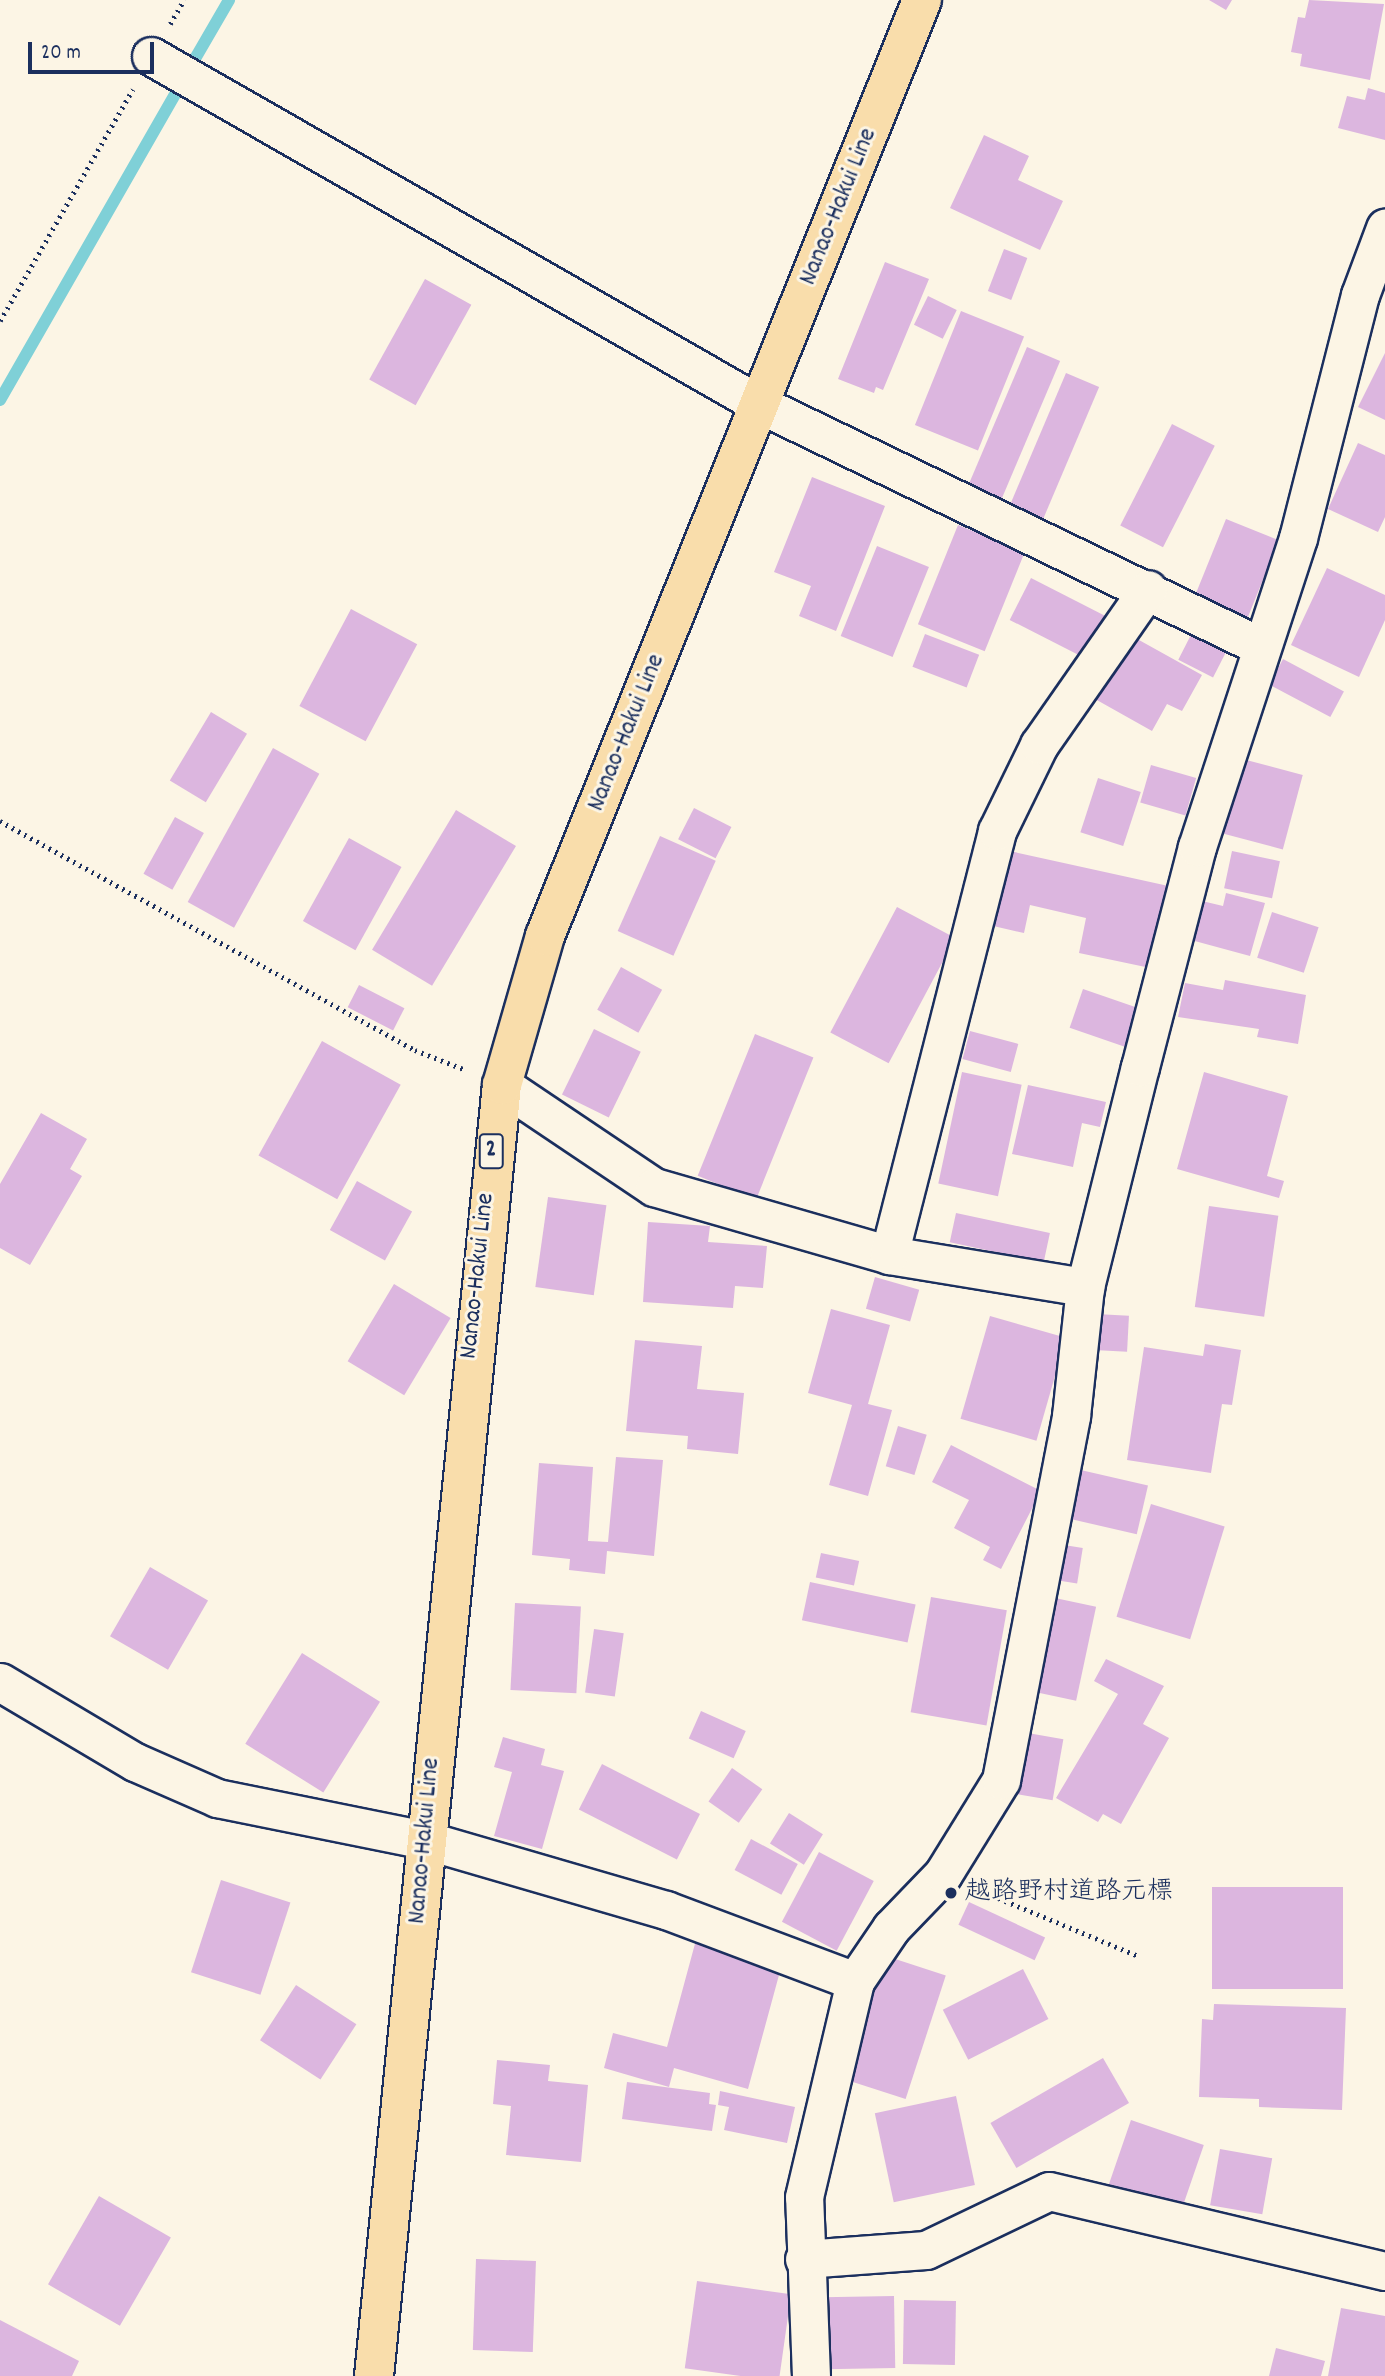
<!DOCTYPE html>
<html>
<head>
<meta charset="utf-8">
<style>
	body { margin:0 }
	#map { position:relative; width:1385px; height:2376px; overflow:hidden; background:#fcf5e5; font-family:Dekko,"Klee One",sans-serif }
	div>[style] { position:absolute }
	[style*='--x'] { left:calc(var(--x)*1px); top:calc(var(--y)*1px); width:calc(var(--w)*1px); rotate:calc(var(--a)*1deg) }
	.stream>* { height:12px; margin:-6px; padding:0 6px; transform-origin:6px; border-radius:6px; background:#7fd0d7 }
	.building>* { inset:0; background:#dcb6df; transform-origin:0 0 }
	.path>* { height:4.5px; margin-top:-2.25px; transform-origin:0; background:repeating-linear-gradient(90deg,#1b2f5e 0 2px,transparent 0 7px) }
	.roads { filter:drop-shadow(2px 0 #1b2f5e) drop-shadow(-2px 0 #1b2f5e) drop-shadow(0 2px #1b2f5e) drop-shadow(0 -2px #1b2f5e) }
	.street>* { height:37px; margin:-18.5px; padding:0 18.5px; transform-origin:18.5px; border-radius:18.5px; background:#fcf5e5 }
	.primary>* { height:38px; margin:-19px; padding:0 19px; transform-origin:19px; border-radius:19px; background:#f9ddab }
	.dots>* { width:19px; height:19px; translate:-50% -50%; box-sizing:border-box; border:4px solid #fcf5e5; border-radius:50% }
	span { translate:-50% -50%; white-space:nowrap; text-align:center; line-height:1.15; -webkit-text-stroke:6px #fcf5e5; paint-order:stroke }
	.shield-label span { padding:2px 5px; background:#fcf5e5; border:2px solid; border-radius:5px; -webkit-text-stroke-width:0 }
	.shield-label { font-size:24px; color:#1b2f5e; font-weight:700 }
	.street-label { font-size:26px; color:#1b2f5e }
	.poi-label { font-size:26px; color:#1b2f5e }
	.left { translate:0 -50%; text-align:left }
	.scale { position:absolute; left:28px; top:42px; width:126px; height:32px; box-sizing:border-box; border:4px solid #1b2f5e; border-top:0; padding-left:9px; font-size:21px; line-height:24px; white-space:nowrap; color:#1b2f5e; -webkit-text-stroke:5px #fcf5e5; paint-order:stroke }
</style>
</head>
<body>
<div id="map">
	<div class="stream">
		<i style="--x:196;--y:57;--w:66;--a:-59.9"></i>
		<i style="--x:0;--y:400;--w:352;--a:-60.2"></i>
	</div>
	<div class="building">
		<i style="clip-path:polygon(1209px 0,1232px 0,1226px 10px)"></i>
		<i style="clip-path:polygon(1309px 0,1384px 4px,1370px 80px,1300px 66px,1302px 54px,1291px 52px,1298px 17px,1305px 18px)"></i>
		<i style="clip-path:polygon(1368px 88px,1385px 93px,1385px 140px,1338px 128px,1347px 96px,1365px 100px)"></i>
		<i style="clip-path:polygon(984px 135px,1029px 156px,1018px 180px,1063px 201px,1040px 250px,950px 208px)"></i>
		<i style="left:1004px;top:249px;width:25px;height:45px;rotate:21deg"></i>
		<i style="clip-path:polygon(885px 262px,929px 279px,883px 390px,876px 387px,874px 393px,838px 379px)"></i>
		<i style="left:425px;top:279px;width:53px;height:115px;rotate:29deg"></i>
		<i style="left:928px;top:296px;width:32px;height:32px;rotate:26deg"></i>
		<i style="left:961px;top:311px;width:68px;height:123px;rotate:22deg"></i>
		<i style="left:1027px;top:347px;width:36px;height:158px;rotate:23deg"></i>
		<i style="clip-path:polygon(1385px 353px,1385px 420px,1358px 407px)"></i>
		<i style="left:1066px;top:373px;width:36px;height:145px;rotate:23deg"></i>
		<i style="left:1172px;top:424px;width:48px;height:114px;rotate:27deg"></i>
		<i style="clip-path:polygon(1358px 443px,1385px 455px,1385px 517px,1378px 532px,1328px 509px)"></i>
		<i style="clip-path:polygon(812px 477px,885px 506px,836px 631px,799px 616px,811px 586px,774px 572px)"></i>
		<i style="left:1226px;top:519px;width:57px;height:85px;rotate:22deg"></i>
		<i style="left:958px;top:525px;width:72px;height:107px;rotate:22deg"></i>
		<i style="left:877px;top:546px;width:56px;height:97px;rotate:22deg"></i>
		<i style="clip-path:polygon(1327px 568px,1385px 595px,1385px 620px,1359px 677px,1291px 645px)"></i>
		<i style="left:1031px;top:578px;width:89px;height:47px;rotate:27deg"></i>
		<i style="left:351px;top:609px;width:75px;height:110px;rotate:28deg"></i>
		<i style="left:1196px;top:625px;width:39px;height:39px;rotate:27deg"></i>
		<i style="left:925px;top:634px;width:58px;height:35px;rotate:21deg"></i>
		<i style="clip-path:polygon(1130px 635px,1202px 675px,1182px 711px,1167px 704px,1152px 731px,1095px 699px)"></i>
		<i style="left:1283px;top:659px;width:69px;height:29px;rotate:28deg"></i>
		<i style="left:211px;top:712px;width:42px;height:80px;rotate:31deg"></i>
		<i style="left:273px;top:748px;width:53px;height:176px;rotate:29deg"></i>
		<i style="left:1239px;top:758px;width:66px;height:77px;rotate:15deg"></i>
		<i style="left:1151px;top:765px;width:47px;height:39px;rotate:16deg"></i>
		<i style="left:1098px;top:778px;width:45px;height:57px;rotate:18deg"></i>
		<i style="left:694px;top:808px;width:42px;height:35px;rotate:27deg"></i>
		<i style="left:456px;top:810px;width:70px;height:163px;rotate:31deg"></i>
		<i style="left:175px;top:817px;width:33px;height:65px;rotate:29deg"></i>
		<i style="left:660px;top:836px;width:61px;height:104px;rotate:24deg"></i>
		<i style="left:349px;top:838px;width:60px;height:95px;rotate:29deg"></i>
		<i style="clip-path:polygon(1005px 850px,1173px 887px,1155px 969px,1079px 953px,1086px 918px,1030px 905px,1024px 933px,989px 925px)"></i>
		<i style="left:1232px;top:851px;width:49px;height:38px;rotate:12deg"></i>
		<i style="clip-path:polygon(1226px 893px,1265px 903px,1250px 956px,1191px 940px,1202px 901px,1223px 906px)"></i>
		<i style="left:897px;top:907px;width:66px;height:142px;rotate:28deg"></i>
		<i style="left:1272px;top:912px;width:49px;height:48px;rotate:18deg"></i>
		<i style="left:621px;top:967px;width:47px;height:49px;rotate:29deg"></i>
		<i style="clip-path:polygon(1225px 980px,1306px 995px,1298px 1044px,1257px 1037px,1259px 1029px,1178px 1017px,1185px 983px,1223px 990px)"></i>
		<i style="left:359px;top:985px;width:51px;height:25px;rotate:27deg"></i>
		<i style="left:1083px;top:989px;width:59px;height:41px;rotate:19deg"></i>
		<i style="left:594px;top:1029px;width:52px;height:73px;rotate:26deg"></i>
		<i style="left:970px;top:1031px;width:50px;height:29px;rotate:15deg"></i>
		<i style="left:755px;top:1034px;width:63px;height:153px;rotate:22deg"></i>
		<i style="left:322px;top:1041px;width:90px;height:131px;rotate:29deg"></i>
		<i style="left:962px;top:1072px;width:61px;height:114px;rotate:12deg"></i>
		<i style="clip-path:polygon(1204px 1072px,1288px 1096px,1267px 1176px,1284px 1181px,1279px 1198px,1177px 1169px)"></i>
		<i style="clip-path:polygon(1028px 1085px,1106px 1102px,1100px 1127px,1082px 1123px,1073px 1167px,1012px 1154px)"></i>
		<i style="clip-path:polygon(41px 1113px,87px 1139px,70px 1169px,82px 1176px,30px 1265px,0 1248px,0 1184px)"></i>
		<i style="left:357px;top:1181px;width:63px;height:56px;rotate:29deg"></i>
		<i style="left:548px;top:1197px;width:59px;height:91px;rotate:8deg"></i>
		<i style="left:1209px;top:1206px;width:70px;height:102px;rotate:8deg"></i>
		<i style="left:956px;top:1213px;width:96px;height:30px;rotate:12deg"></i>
		<i style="clip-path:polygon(648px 1222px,710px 1226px,708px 1242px,767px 1246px,763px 1288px,735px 1286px,733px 1308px,643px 1302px)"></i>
		<i style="left:875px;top:1277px;width:46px;height:33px;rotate:16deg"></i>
		<i style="left:394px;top:1284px;width:66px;height:90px;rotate:31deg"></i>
		<i style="clip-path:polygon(831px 1309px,890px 1325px,868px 1404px,892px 1410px,868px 1496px,829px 1485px,852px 1405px,808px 1393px)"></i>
		<i style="left:1096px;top:1314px;width:33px;height:36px;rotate:3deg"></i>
		<i style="left:990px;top:1316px;width:79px;height:107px;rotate:16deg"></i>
		<i style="clip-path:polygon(635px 1340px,702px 1346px,697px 1389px,744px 1393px,738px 1454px,687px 1449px,688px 1436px,626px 1431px)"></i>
		<i style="clip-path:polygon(1205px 1344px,1241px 1350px,1232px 1405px,1222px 1404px,1211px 1473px,1127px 1460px,1144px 1347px,1203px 1356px)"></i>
		<i style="left:898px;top:1426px;width:30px;height:42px;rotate:17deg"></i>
		<i style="clip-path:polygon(951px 1445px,1041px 1491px,1001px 1569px,983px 1560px,990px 1547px,954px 1528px,969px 1500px,932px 1482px)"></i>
		<i style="clip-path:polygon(616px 1457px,663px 1460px,654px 1556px,607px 1551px,605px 1574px,569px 1570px,570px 1559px,532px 1555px,539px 1463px,593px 1467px,588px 1541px,608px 1542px)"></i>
		<i style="left:1072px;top:1468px;width:78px;height:50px;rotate:13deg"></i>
		<i style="left:1151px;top:1504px;width:77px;height:118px;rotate:17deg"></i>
		<i style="left:1064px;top:1545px;width:19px;height:36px;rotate:9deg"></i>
		<i style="left:821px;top:1553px;width:39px;height:25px;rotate:12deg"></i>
		<i style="left:150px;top:1567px;width:67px;height:80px;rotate:30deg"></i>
		<i style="left:810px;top:1582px;width:108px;height:39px;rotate:12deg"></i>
		<i style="left:931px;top:1597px;width:77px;height:117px;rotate:10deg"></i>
		<i style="left:1055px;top:1598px;width:42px;height:96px;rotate:12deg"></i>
		<i style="left:515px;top:1603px;width:66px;height:87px;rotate:3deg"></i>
		<i style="left:594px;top:1629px;width:30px;height:64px;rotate:8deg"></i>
		<i style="left:302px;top:1653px;width:92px;height:107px;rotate:32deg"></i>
		<i style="clip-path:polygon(1106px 1659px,1164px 1686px,1143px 1724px,1169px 1738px,1121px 1824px,1103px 1814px,1098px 1822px,1056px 1798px,1118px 1694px,1094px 1681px)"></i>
		<i style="left:701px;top:1711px;width:49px;height:30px;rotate:24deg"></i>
		<i style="left:1022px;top:1732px;width:42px;height:62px;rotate:10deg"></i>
		<i style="clip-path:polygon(503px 1737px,545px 1749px,541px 1765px,564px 1771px,542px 1849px,494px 1836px,512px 1772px,494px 1767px)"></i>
		<i style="left:602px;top:1764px;width:110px;height:51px;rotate:27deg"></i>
		<i style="left:732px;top:1768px;width:37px;height:41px;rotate:35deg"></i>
		<i style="left:789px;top:1813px;width:40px;height:36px;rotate:32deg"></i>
		<i style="left:751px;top:1839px;width:53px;height:35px;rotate:28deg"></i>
		<i style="left:819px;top:1852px;width:62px;height:79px;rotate:28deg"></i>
		<i style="left:221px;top:1880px;width:73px;height:97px;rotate:18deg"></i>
		<i style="left:1212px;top:1887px;width:131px;height:102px"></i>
		<i style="left:969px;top:1902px;width:84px;height:25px;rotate:25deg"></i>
		<i style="clip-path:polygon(696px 1940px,782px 1964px,748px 2089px,674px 2068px,669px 2087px,604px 2068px,613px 2033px,667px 2047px)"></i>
		<i style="left:883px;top:1955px;width:66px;height:130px;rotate:18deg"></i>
		<i style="left:1023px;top:1969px;width:56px;height:90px;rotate:63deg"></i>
		<i style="left:296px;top:1985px;width:72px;height:66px;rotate:33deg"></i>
		<i style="clip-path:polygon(1214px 2004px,1346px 2008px,1342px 2110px,1259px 2107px,1259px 2099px,1199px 2097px,1202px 2019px,1213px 2020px)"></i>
		<i style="left:1103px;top:2058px;width:52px;height:130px;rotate:60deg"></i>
		<i style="clip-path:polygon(497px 2060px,550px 2065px,548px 2081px,588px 2085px,581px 2162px,506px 2155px,511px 2106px,493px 2104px)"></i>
		<i style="clip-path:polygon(627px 2082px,710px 2093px,709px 2104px,716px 2105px,712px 2131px,622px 2119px)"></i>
		<i style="clip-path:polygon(720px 2091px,795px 2107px,787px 2143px,724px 2130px,729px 2107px,718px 2105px)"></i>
		<i style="left:956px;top:2096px;width:91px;height:83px;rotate:78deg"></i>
		<i style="left:1131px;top:2120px;width:77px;height:70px;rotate:19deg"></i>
		<i style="left:1220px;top:2149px;width:53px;height:57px;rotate:10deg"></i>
		<i style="left:99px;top:2196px;width:83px;height:102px;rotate:30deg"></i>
		<i style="left:476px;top:2259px;width:60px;height:91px;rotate:2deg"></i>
		<i style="left:697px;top:2281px;width:95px;height:88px;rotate:8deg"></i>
		<i style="left:894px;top:2296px;width:72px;height:71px;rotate:89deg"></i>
		<i style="left:904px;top:2300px;width:52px;height:64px;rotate:1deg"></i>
		<i style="clip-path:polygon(1341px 2308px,1385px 2316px,1385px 2376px,1328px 2376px)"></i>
		<i style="clip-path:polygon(0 2320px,79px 2361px,72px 2376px,0 2376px)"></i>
		<i style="clip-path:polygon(1276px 2348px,1325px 2361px,1321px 2376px,1269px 2376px)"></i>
	</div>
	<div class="path">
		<i style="--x:170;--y:24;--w:28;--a:-60"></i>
		<i style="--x:0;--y:321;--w:267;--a:-60.2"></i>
		<i style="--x:0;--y:821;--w:474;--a:28.9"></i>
		<i style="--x:415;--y:1050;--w:55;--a:21.4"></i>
		<i style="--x:979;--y:1890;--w:172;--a:22.5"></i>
	</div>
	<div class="roads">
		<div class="street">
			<i style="--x:151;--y:56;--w:701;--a:29.79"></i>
			<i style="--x:759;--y:404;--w:556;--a:25.78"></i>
			<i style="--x:502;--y:1085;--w:183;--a:33.9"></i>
			<i style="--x:654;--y:1187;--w:245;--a:16.1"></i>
			<i style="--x:889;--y:1255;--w:199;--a:9.3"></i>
			<i style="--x:889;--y:1255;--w:438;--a:-75.7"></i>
			<i style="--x:997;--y:831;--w:96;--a:-64"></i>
			<i style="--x:1039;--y:745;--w:190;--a:-55.1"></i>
			<i style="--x:0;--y:1682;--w:157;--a:30.7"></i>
			<i style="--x:135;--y:1762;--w:90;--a:23.7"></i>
			<i style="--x:217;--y:1798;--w:212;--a:11.4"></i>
			<i style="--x:425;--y:1840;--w:251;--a:16.2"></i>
			<i style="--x:666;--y:1910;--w:202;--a:20.6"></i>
			<i style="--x:804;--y:2259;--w:122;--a:-4.2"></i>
			<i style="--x:926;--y:2250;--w:136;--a:-25.6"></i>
			<i style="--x:1049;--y:2191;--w:345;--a:13.4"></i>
			<i style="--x:811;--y:2376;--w:179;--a:-92.2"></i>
			<i style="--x:804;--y:2197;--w:222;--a:-76.7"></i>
			<i style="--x:855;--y:1981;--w:64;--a:-55.8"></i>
			<i style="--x:891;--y:1928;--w:75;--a:-46.1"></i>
			<i style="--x:943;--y:1874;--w:110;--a:-58.3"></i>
			<i style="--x:1001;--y:1780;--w:371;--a:-79.1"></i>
			<i style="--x:1071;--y:1416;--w:130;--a:-83.8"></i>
			<i style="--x:1085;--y:1287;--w:227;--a:-76"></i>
			<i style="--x:1140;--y:1067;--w:227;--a:-75.5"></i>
			<i style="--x:1197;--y:847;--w:325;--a:-71.9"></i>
			<i style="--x:1298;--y:538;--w:251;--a:-75.7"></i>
			<i style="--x:1360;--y:295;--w:72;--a:-69.5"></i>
		</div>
		<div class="primary">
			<i style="--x:374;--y:2376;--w:1297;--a:-84.34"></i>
			<i style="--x:502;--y:1085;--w:155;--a:-73.9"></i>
			<i style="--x:545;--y:936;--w:1009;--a:-68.06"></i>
		</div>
	</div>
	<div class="dots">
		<i style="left:951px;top:1893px;background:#1b2f5e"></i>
	</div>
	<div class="shield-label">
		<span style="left:491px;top:1151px">2</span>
	</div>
	<div class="street-label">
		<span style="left:839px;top:207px;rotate:-68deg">Nanao-Hakui Line</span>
		<span style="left:627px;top:733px;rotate:-68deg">Nanao-Hakui Line</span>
		<span style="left:478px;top:1276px;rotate:-84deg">Nanao-Hakui Line</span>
		<span style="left:425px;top:1841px;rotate:-85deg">Nanao-Hakui Line</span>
	</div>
	<div class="poi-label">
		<span class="left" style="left:965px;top:1893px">越路野村道路元標</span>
	</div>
	<div class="scale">20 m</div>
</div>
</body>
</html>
